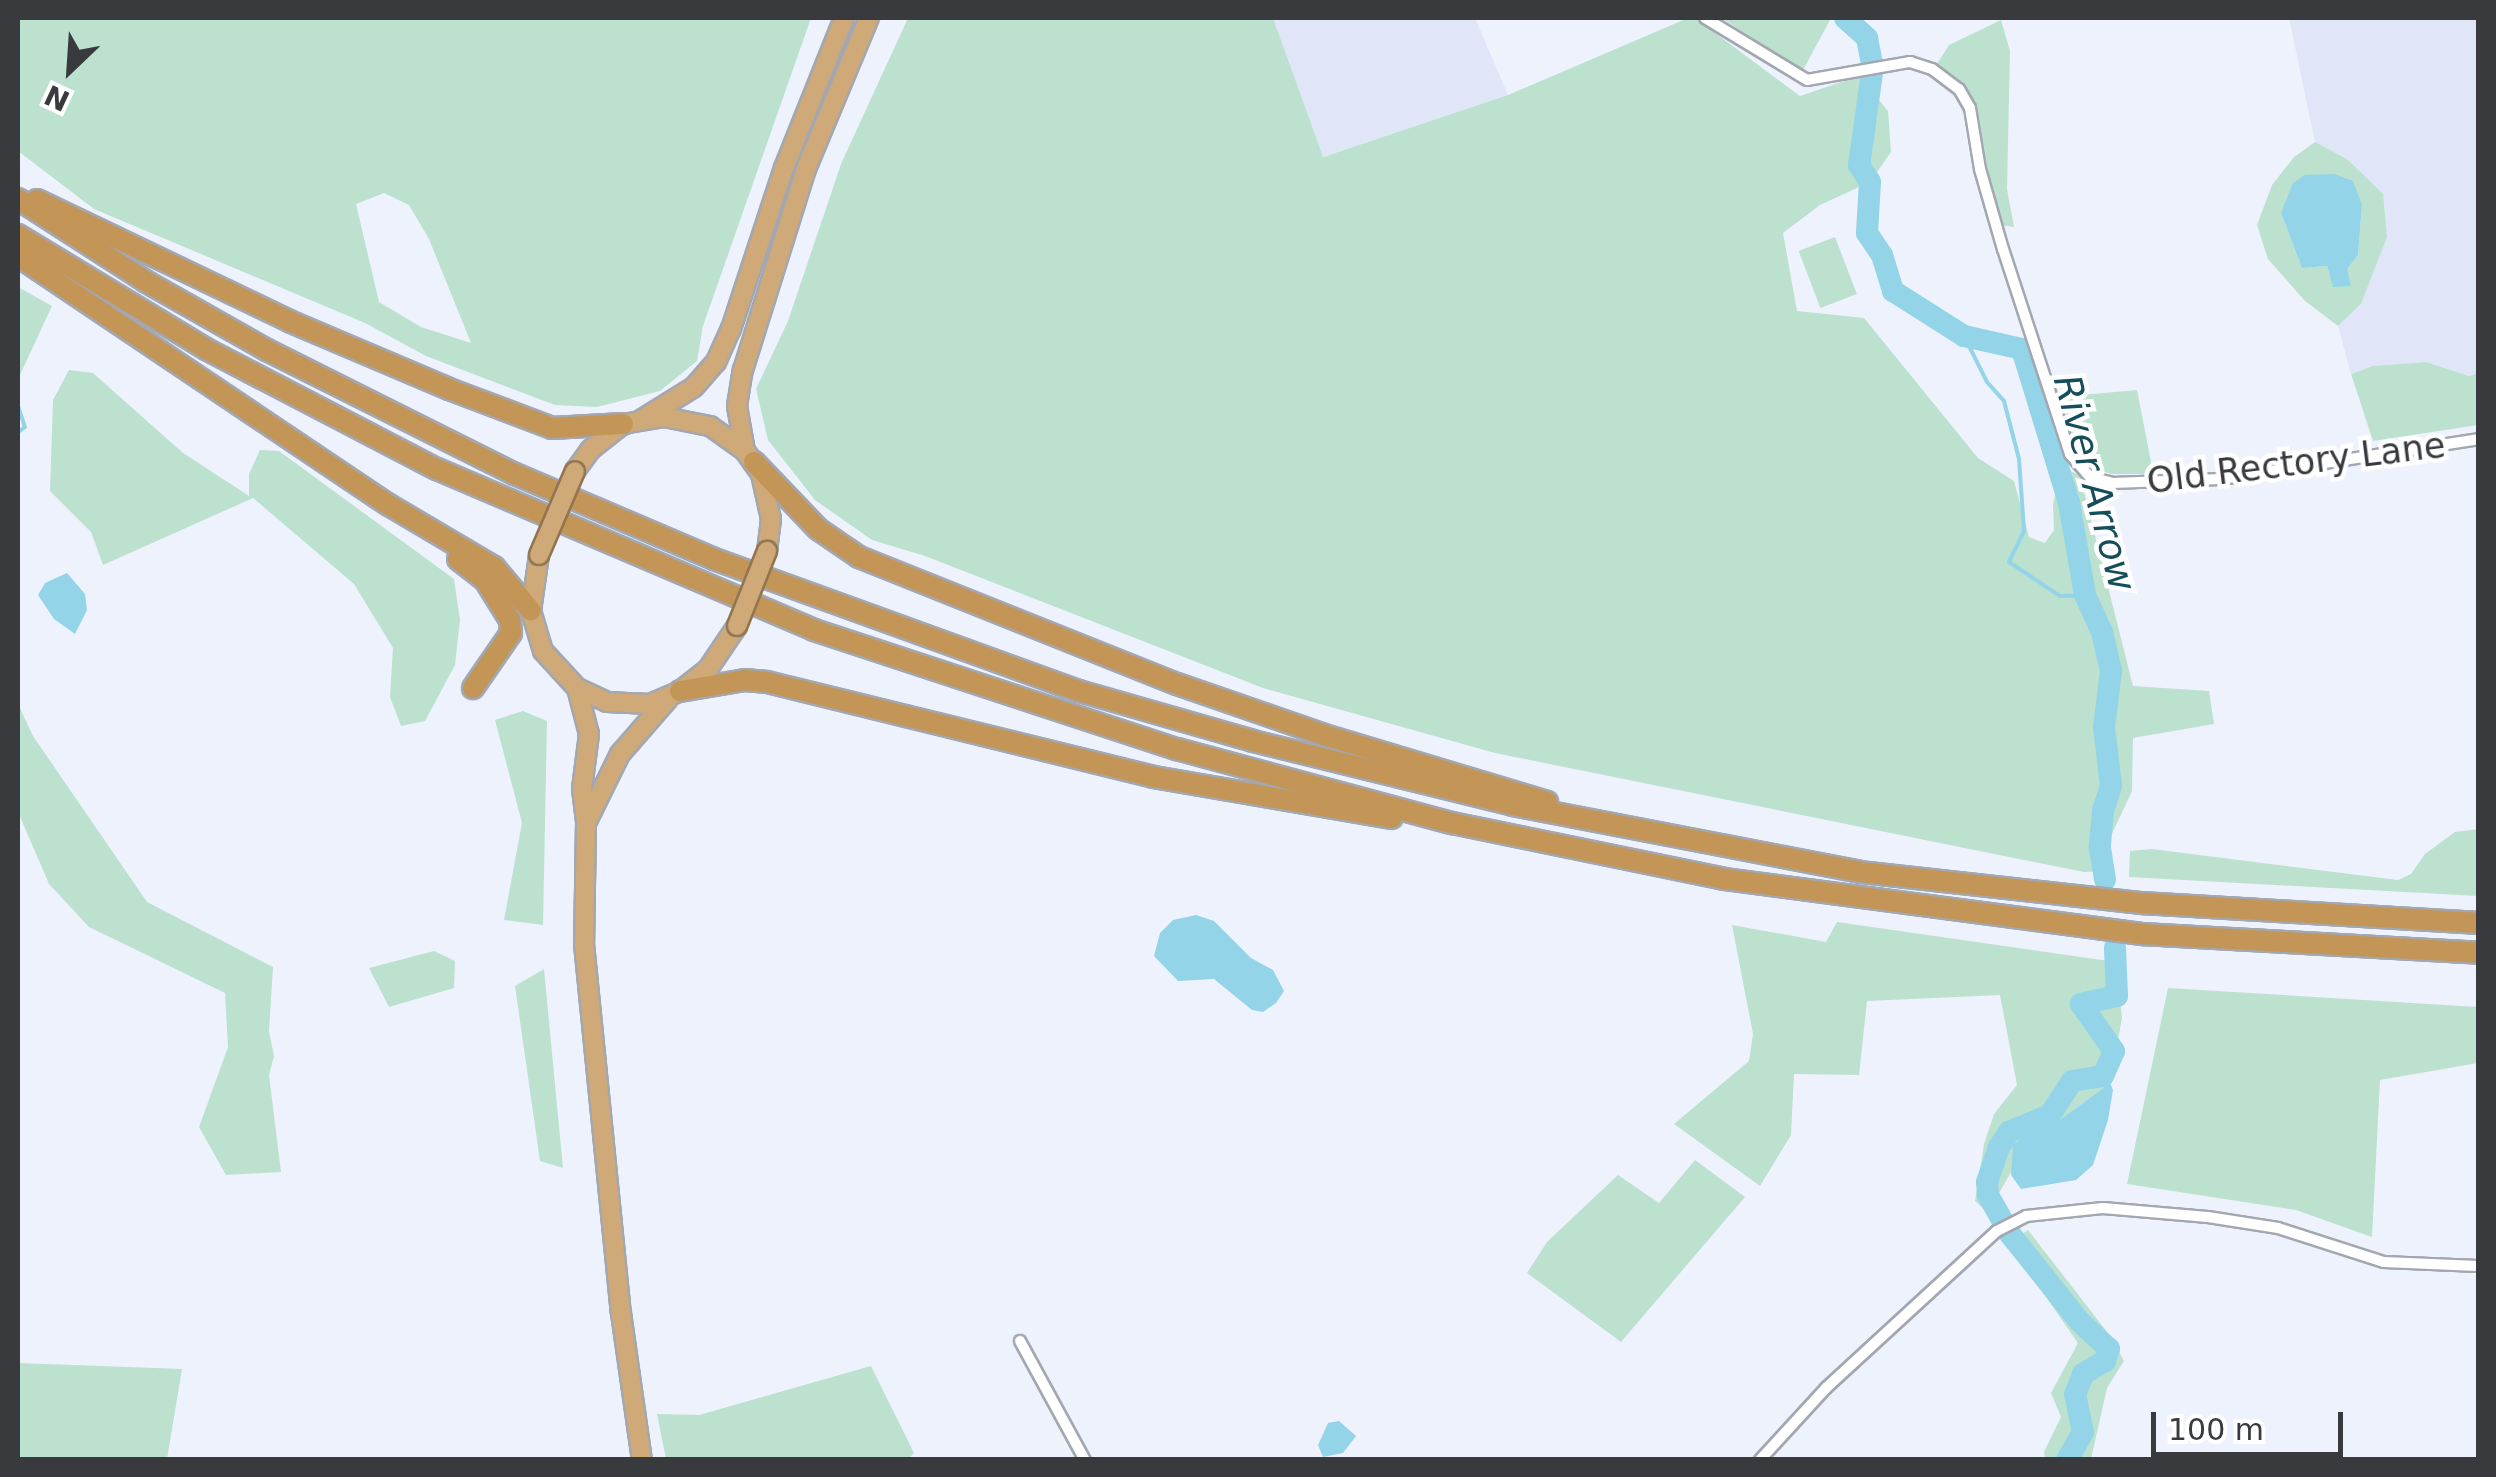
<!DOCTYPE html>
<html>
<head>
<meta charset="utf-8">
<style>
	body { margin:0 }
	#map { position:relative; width:2496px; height:1477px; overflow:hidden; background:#eef2fd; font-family:"DejaVu Sans",sans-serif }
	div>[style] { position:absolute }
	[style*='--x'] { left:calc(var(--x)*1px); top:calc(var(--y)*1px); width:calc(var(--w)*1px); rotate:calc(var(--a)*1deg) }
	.built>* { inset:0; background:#e0e6f7 }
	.green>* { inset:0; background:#bce1cf; transform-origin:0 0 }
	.water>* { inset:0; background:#93d4e8 }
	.stream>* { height:4px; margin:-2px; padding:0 2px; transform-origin:2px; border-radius:2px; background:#93d4e8 }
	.river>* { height:22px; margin:-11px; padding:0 11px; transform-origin:11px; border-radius:11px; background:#93d4e8 }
	.roads { filter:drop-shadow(2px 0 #a3a7b0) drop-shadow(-2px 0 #a3a7b0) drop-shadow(0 2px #a3a7b0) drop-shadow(0 -2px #a3a7b0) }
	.minor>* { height:10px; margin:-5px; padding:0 5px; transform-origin:5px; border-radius:5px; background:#fff }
	.trunk>* { height:18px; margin:-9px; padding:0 9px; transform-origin:9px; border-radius:9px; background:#cfaa78 }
	.motorway>* { height:20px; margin:-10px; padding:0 10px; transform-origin:10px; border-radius:10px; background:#c39557 }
	.bridges { filter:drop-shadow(2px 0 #92754e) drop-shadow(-2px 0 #92754e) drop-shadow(0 2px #92754e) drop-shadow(0 -2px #92754e) }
	.trunk-bridge>* { height:18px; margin:-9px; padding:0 9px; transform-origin:9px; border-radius:9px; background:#cfaa78 }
	span { translate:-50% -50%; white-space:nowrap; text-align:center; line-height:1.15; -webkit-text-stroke:9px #fff; paint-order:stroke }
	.street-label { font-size:35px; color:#383a3e }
	.water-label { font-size:38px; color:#164d5b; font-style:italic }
	.frame { position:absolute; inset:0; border:20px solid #383a3e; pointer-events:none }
	.north { position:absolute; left:20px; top:20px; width:100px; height:100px; -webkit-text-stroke:8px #fff; paint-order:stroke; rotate:205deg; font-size:28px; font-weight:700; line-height:40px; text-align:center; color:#383a3e }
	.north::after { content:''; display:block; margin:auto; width:35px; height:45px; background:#383a3e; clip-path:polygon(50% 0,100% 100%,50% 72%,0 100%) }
	.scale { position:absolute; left:2151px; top:1412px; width:192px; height:45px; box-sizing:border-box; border:5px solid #383a3e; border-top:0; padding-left:12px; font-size:30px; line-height:35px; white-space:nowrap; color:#383a3e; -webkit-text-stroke:8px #fff; paint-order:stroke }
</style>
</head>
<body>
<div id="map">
	<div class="built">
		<i style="clip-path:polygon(1273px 18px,1475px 18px,1508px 95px,1322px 157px)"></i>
		<i style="clip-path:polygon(2289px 18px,2478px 18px,2478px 373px,2469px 376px,2426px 362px,2373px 366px,2351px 374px,2338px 326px,2361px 304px,2386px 237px,2347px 159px,2315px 142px)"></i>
	</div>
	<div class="green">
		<i style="clip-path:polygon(evenodd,18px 18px,811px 18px,703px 326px,697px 361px,660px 391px,597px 407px,555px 405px,426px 356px,365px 323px,94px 209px,18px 151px,18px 18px,384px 193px,409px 205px,429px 239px,471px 343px,421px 327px,379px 302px,356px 204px,384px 193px)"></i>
		<i style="clip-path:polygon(908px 18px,1273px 18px,1323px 157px,1508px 95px,1688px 18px,1695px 18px,1800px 96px,1859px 76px,1888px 111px,1891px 152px,1870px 182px,1820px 205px,1783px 233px,1797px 311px,1864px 318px,1978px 458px,2014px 481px,2029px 537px,2045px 543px,2054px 530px,2053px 504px,2062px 466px,2080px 476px,2133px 686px,2209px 691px,2214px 724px,2133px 738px,2132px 791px,2110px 838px,2109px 871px,2084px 872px,1495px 753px,1263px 688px,925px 556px,872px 540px,815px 500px,768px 440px,756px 389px,788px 321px,841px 164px)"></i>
		<i style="clip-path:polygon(1722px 18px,1831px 18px,1802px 72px)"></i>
		<i style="clip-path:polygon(2001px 20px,2010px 51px,2007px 189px,2014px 227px,2000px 225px,1974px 108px,1935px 67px,1949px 45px)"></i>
		<i style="clip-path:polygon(evenodd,2315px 142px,2347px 159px,2383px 194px,2387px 237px,2361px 304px,2338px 326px,2305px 301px,2268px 259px,2257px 225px,2272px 185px,2294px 157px,2315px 142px,2362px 205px,2358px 255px,2333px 286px,2327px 266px,2302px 268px,2281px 213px,2362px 205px)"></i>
		<i style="left:1835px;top:237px;width:61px;height:39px;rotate:69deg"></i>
		<i style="clip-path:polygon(18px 287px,52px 306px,19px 377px,18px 468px)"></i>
		<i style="clip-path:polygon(2426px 362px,2469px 376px,2478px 373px,2478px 425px,2373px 441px,2351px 374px,2373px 366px)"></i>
		<i style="clip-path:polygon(69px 370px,93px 373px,183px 453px,249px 496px,249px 474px,260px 450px,279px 451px,454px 579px,460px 620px,455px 665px,425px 721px,401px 726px,390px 697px,393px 648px,354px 584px,253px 498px,103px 565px,91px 532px,50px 491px,53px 400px)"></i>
		<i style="clip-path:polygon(2137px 390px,2152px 467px,2144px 474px,2112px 474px,2088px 467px,2077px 453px,2060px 397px)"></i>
		<i style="clip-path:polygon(18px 704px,33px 736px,147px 902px,273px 967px,269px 1031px,274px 1056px,269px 1075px,281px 1172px,226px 1175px,199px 1127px,228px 1047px,225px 993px,89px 927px,49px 884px,18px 812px)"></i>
		<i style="clip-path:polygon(523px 711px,547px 721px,543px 925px,504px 920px,522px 823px,495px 720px)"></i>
		<i style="clip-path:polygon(2478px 829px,2478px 896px,2129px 877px,2130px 851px,2152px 849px,2398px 880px,2411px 874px,2425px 854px,2455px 832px)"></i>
		<i style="clip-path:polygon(1837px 922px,2116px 962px,2122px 1018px,2110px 1083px,2026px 1145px,1988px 1213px,1975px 1201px,1984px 1144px,1994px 1114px,2017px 1085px,2000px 995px,1867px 1001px,1859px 1075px,1794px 1074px,1791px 1135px,1760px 1186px,1674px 1124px,1749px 1061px,1753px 1034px,1732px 925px,1826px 942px)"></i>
		<i style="clip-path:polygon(434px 951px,455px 961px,454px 988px,389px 1007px,369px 968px)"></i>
		<i style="clip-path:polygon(544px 969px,563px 1168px,540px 1161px,515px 986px)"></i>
		<i style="clip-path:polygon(2168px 988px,2478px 1007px,2478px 1063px,2380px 1080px,2372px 1237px,2296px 1210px,2127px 1184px)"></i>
		<i style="clip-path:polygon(1695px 1160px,1745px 1197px,1621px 1342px,1527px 1273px,1547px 1242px,1618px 1175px,1659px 1203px)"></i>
		<i style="clip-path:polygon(2028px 1230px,2111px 1337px,2124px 1361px,2107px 1388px,2091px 1459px,2045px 1459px,2044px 1452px,2061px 1417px,2051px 1393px,2078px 1343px,2008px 1243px)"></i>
		<i style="clip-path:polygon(18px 1363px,182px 1369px,167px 1459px,18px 1459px)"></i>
		<i style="clip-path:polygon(871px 1366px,914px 1453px,908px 1459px,666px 1459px,657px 1414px,699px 1415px)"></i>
	</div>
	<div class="water">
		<i style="clip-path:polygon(2334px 174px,2353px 181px,2362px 205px,2358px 255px,2347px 269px,2351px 286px,2333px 287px,2327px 266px,2302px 268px,2281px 213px,2293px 183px,2305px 175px)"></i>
		<i style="clip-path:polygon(67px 573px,85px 594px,87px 610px,75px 634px,54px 619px,38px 595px,45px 583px)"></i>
		<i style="clip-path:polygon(1196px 915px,1214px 921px,1251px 958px,1273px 970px,1284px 991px,1276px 1003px,1263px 1012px,1252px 1010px,1214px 979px,1178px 981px,1154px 956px,1160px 933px,1173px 920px)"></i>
		<i style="clip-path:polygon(2110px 1083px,2113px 1090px,2108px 1120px,2093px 1165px,2076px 1180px,2021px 1189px,2011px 1175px,2013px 1145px,2030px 1132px,2053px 1125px)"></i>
		<i style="clip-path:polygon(1339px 1421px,1356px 1436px,1343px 1453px,1323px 1457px,1318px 1445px,1328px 1423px)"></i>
	</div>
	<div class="stream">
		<i style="--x:1964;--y:336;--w:51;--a:63.4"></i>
		<i style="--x:1987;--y:382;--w:25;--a:48"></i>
		<i style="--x:2004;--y:401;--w:60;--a:75.5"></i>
		<i style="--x:2019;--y:459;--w:72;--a:86"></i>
		<i style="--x:2024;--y:531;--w:34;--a:116"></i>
		<i style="--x:2009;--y:562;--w:61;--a:33.7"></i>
		<i style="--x:2060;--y:596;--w:25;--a:-2"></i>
		<i style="--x:18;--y:406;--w:22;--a:72"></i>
		<i style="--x:25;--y:427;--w:9;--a:144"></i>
	</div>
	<div class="river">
		<i style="--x:1845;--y:18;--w:30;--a:42"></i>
		<i style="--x:1867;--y:38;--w:25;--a:79"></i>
		<i style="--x:1872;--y:73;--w:93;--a:98"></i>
		<i style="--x:1859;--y:165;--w:20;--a:57"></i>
		<i style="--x:1870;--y:182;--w:51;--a:93.4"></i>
		<i style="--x:1867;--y:233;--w:27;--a:56"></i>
		<i style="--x:1882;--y:255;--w:38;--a:73"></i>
		<i style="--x:1893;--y:291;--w:84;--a:32.4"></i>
		<i style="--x:1964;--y:336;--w:59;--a:12.6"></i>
		<i style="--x:2022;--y:349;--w:161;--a:73"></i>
		<i style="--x:2069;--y:503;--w:93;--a:80.1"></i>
		<i style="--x:2085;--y:595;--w:41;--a:65.3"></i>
		<i style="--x:2102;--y:632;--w:40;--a:77"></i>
		<i style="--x:2111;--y:671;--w:56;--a:97.1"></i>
		<i style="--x:2104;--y:727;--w:59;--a:83.2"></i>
		<i style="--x:2111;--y:786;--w:25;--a:108"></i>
		<i style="--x:2103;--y:810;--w:38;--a:95"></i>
		<i style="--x:2100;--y:848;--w:32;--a:81"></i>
		<i style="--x:2067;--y:1460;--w:32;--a:-60"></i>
		<i style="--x:2083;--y:1432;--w:38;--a:-102"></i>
		<i style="--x:2075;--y:1395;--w:22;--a:-69"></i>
		<i style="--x:2083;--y:1374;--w:26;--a:-31"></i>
		<i style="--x:2105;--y:1361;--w:13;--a:-72"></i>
		<i style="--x:2109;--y:1349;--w:40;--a:-137"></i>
		<i style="--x:2080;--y:1322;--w:112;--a:-128.5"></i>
		<i style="--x:2010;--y:1234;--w:45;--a:-119.4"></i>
		<i style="--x:1988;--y:1195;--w:13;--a:-94"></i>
		<i style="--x:1987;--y:1182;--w:37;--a:-71"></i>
		<i style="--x:1999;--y:1147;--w:18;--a:-56"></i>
		<i style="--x:2009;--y:1132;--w:44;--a:-22.5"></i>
		<i style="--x:2050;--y:1115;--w:40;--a:-57.1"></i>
		<i style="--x:2072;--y:1081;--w:31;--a:-9"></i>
		<i style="--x:2103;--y:1076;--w:27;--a:-66"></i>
		<i style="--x:2114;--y:1051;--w:57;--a:-125.1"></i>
		<i style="--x:2081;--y:1004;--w:37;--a:-13"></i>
		<i style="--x:2117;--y:996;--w:48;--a:-92.4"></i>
	</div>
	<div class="roads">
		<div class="minor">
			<i style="--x:1705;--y:18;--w:119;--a:31.3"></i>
			<i style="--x:1807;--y:80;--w:105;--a:-9.9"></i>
			<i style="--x:1910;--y:62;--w:23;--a:18"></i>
			<i style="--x:1932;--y:69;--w:34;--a:37"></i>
			<i style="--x:1959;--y:89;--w:22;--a:60"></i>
			<i style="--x:1970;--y:108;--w:62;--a:80.7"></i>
			<i style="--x:1980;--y:169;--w:83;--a:74"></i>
			<i style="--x:2003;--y:249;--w:216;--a:71.9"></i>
			<i style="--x:2070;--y:454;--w:30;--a:49"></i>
			<i style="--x:2090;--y:477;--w:23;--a:15"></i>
			<i style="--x:2112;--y:483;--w:109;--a:-2.1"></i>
			<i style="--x:2221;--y:479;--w:260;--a:-8.8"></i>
			<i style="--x:1020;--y:1341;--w:136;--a:61.4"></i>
			<i style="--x:1760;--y:1460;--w:98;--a:-47.5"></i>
			<i style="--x:1826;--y:1388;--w:232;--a:-42.6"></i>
			<i style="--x:1997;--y:1231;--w:33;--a:-27"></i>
			<i style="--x:2026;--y:1216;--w:77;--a:-5.9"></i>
			<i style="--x:2103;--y:1208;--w:105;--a:4.9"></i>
			<i style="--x:2208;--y:1217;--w:71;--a:8.9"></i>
			<i style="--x:2278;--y:1228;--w:111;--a:17.8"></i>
			<i style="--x:2384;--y:1262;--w:94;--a:2.4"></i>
		</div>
		<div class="trunk">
			<i style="--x:641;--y:420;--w:62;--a:-31.9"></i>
			<i style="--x:694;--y:387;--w:33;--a:-49"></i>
			<i style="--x:716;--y:362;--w:36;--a:-66"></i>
			<i style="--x:731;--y:329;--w:169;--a:-71.8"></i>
			<i style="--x:784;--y:168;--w:162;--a:-68.2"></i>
			<i style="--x:745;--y:451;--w:46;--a:-100.1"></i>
			<i style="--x:737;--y:406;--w:36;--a:-81"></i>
			<i style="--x:743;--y:370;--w:211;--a:-72.6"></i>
			<i style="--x:806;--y:169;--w:164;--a:-67.4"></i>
			<i style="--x:575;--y:471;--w:26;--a:-54"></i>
			<i style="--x:590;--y:450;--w:42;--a:-38.2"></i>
			<i style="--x:623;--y:424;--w:42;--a:-9.7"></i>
			<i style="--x:664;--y:417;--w:47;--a:11.1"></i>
			<i style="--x:710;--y:426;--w:43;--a:35.5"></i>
			<i style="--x:745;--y:451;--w:28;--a:55"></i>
			<i style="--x:761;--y:474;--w:46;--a:77.5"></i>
			<i style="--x:771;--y:519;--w:32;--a:97"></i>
			<i style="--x:539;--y:555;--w:57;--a:98.1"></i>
			<i style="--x:531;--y:611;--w:42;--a:73.3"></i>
			<i style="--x:543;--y:651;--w:50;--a:47.4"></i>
			<i style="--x:577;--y:688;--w:33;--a:25"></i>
			<i style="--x:607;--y:702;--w:43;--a:2.7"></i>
			<i style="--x:650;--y:704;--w:33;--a:-23"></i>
			<i style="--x:680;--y:691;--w:36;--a:-38"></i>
			<i style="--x:708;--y:669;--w:52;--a:-56"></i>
			<i style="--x:577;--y:688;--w:48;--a:75.4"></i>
			<i style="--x:589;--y:734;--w:55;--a:97.3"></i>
			<i style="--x:582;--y:789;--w:34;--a:83"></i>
			<i style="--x:586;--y:823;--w:121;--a:90.9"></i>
			<i style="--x:584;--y:944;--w:371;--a:84.3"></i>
			<i style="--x:621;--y:1313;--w:148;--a:81.9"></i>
			<i style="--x:586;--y:823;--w:77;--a:-63.8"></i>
			<i style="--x:620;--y:754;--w:73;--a:-48.9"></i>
		</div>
		<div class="motorway">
			<i style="--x:18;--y:199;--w:151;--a:32.8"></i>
			<i style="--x:145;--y:281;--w:140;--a:29.5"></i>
			<i style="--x:267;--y:350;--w:277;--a:26.6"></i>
			<i style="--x:515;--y:474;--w:216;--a:23.1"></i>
			<i style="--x:714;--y:559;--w:388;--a:19.9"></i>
			<i style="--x:1079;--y:691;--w:181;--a:16"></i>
			<i style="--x:1253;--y:741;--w:268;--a:13.8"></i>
			<i style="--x:1513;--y:805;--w:353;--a:10.9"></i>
			<i style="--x:1860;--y:872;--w:285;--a:6.3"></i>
			<i style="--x:2143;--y:903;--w:336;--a:3.4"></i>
			<i style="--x:37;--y:200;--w:280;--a:25.6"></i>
			<i style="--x:289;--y:321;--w:174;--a:23"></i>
			<i style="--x:449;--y:389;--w:110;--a:20.7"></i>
			<i style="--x:552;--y:428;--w:71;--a:-3.2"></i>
			<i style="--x:18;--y:235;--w:220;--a:31.2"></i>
			<i style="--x:206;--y:349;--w:260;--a:27.5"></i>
			<i style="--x:437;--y:469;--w:410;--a:23.1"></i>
			<i style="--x:814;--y:630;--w:382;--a:18.2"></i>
			<i style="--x:1177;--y:749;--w:285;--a:15.1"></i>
			<i style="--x:1452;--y:823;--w:278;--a:11.6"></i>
			<i style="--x:1724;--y:879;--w:423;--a:7.5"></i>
			<i style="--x:2143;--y:934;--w:336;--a:3.2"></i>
			<i style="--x:18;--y:256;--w:447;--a:33.9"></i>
			<i style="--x:389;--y:505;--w:122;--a:30.6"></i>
			<i style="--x:494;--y:567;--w:57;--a:49.9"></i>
			<i style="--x:754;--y:462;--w:93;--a:46.3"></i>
			<i style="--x:818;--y:529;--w:50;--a:34.3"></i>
			<i style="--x:859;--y:557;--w:342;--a:21.8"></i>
			<i style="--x:1177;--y:684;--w:156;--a:19.1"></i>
			<i style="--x:1324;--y:735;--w:233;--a:16.7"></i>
			<i style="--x:458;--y:559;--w:34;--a:38"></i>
			<i style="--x:485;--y:580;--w:47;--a:58"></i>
			<i style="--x:510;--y:620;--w:13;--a:86"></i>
			<i style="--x:511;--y:633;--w:67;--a:124.6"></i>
			<i style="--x:680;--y:691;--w:66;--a:-9.6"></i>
			<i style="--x:745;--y:680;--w:22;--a:5"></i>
			<i style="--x:767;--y:682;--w:398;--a:13.8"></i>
			<i style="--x:1154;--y:777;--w:241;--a:9.8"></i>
		</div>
	</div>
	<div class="bridges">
		<div class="trunk-bridge">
			<i style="--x:539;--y:555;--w:91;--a:-66.8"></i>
			<i style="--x:737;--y:626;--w:81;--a:-68.2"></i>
		</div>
	</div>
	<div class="street-label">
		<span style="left:2296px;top:463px;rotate:-7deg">Old Rectory Lane</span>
	</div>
	<div class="water-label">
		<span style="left:2094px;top:483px;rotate:75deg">River Arrow</span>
	</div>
	<div class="frame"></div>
	<div class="north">N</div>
	<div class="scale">100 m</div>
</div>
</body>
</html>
